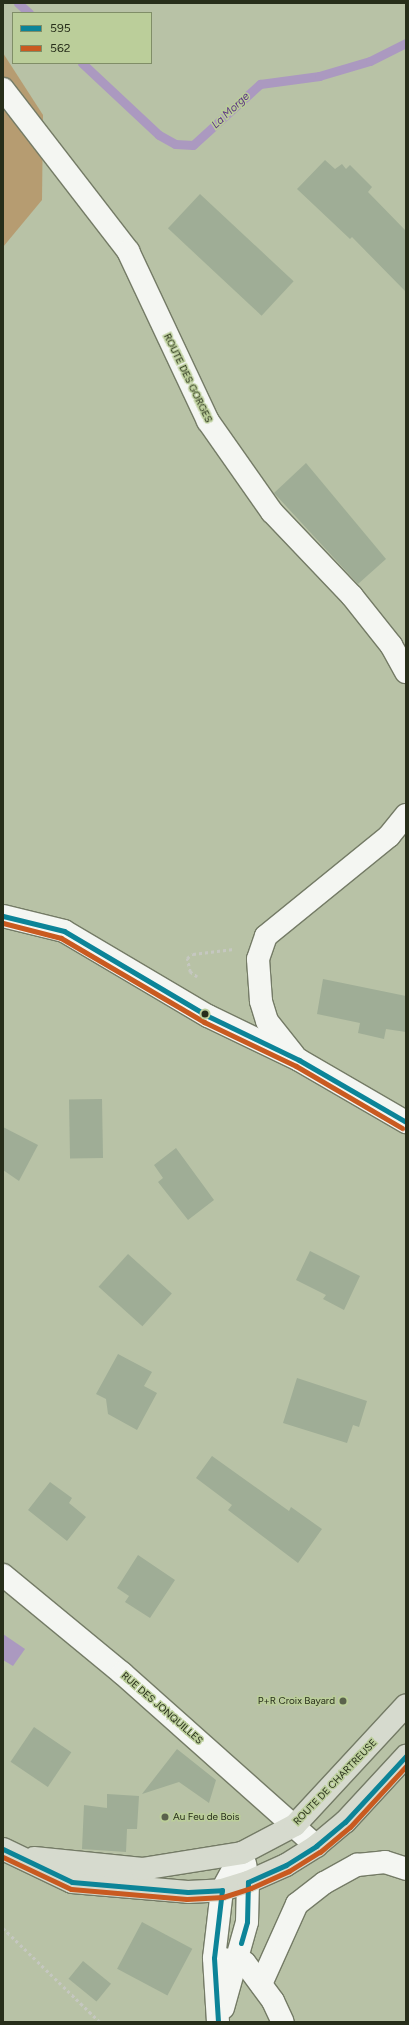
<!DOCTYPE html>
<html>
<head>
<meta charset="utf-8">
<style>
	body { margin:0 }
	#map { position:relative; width:409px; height:2025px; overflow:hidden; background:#b8c2a6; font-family:Figtree,sans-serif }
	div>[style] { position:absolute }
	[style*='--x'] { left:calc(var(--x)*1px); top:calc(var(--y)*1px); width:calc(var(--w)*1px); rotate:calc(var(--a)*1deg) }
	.forest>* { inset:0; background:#b69c71 }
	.water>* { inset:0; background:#ab99c0 }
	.stream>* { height:9px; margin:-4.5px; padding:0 4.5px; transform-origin:4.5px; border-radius:4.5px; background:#ab99c0 }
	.building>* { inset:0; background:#9fad96; transform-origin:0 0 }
	.path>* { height:2.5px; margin-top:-1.25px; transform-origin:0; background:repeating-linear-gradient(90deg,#c5c7c0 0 3px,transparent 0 6px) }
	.roads { filter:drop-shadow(1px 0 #747b66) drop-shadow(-1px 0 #747b66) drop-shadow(0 1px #747b66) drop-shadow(0 -1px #747b66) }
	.minor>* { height:22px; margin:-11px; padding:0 11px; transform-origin:11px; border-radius:11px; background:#f4f6f2 }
	.secondary>* { height:22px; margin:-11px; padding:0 11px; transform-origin:11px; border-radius:11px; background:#f4f6f2 }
	.primary>* { height:22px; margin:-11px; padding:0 11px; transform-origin:11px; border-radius:11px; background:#d6dace }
	.bus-1>* { height:5px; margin:-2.5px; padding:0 2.5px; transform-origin:2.5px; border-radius:2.5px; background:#0c8498 }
	.bus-2>* { height:5px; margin:-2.5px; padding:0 2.5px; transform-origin:2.5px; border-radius:2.5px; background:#c95a20 }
	.dots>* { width:11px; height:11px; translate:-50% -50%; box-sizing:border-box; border:2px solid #bbce9a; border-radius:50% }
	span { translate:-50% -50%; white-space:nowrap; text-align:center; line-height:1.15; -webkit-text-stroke:3px #bbce9a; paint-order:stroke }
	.street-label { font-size:10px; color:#272e1a }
	.poi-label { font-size:10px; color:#272e1a }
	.right { translate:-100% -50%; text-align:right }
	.left { translate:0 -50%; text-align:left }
	.water-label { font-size:11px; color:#5b3383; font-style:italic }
	.frame { position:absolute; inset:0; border:4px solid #272e1a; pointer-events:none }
	.legend { position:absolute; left:12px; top:12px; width:140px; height:52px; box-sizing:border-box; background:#bbce9a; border:1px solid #808e67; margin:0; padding:5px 7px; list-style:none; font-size:12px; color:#272e1a }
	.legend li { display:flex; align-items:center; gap:8px; height:20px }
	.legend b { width:20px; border:1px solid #808e67 }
</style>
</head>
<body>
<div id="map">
	<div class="forest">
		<i style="clip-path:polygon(3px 53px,43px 115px,42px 200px,3px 247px)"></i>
	</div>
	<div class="water">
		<i style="clip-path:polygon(3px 1634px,25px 1649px,13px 1666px,3px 1660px)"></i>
	</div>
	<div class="stream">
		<i style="--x:18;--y:3;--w:15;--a:42"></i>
		<i style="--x:82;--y:63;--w:105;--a:43.1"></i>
		<i style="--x:159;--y:135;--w:18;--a:29"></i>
		<i style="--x:175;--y:144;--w:18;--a:3"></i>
		<i style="--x:193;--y:145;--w:91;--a:-42.3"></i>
		<i style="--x:260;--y:84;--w:60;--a:-7.7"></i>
		<i style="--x:319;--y:76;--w:53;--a:-16.4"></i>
		<i style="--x:370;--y:61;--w:40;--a:-26.6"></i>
	</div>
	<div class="building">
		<i style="clip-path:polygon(325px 160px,335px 169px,342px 164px,346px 169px,350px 165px,372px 187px,368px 192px,406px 231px,406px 292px,352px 237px,350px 239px,297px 189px)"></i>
		<i style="left:200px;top:194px;width:128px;height:47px;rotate:43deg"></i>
		<i style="clip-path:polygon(306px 463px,386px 559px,358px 584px,274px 493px)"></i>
		<i style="clip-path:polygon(323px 979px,406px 996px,406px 1032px,386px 1029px,384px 1039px,358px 1033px,360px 1023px,317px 1014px)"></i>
		<i style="left:102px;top:1099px;width:59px;height:33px;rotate:89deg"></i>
		<i style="clip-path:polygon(3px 1127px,38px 1145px,19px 1181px,3px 1170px)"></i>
		<i style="clip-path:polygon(176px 1148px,214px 1200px,188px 1220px,158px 1182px,163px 1178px,154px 1165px)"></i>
		<i style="clip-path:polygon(310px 1251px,360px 1276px,344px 1310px,323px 1299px,326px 1295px,296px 1280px)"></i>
		<i style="left:128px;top:1254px;width:59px;height:44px;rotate:42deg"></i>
		<i style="clip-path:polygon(118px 1354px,152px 1372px,144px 1386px,157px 1393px,137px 1430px,108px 1414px,106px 1399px,96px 1394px)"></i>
		<i style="clip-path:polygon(297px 1378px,367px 1401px,359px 1427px,353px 1425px,347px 1443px,283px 1423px)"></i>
		<i style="clip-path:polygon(212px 1456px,289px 1511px,291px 1507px,322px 1529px,298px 1563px,228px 1510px,232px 1505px,196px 1478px)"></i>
		<i style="clip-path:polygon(50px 1482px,72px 1498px,69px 1503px,86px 1517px,67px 1541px,28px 1510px)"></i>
		<i style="clip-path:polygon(138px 1555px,175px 1580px,150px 1618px,125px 1602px,129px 1596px,117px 1588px)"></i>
		<i style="left:34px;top:1727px;width:45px;height:42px;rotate:34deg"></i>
		<i style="clip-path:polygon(177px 1749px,216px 1780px,209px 1803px,179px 1782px,142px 1794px)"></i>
		<i style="clip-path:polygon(107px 1794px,139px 1796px,137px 1829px,127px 1829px,126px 1852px,82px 1849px,84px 1805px,107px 1808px)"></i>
		<i style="left:142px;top:1922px;width:57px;height:53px;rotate:28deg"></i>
		<i style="left:83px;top:1961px;width:36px;height:23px;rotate:39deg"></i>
	</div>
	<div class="path">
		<i style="--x:197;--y:977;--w:9;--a:-144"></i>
		<i style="--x:190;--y:972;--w:14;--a:-102"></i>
		<i style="--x:187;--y:958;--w:7;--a:-34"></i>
		<i style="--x:193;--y:954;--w:41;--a:-7"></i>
		<i style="--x:3;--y:1928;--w:135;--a:44.1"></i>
	</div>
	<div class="roads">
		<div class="minor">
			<i style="--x:3;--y:89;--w:205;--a:52.3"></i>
			<i style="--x:128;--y:251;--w:188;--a:64.8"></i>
			<i style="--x:208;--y:421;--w:111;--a:54.9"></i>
			<i style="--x:272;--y:512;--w:116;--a:46.4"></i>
			<i style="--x:352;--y:596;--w:63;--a:51.5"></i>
			<i style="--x:391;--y:645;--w:31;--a:61"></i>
			<i style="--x:3;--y:916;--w:63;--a:13.8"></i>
			<i style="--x:64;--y:931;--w:167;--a:30.6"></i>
			<i style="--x:208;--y:1016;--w:101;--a:25.8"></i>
			<i style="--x:299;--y:1060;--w:124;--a:30.1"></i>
			<i style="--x:294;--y:1055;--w:43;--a:-128.5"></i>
			<i style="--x:267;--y:1021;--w:21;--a:-107"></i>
			<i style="--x:261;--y:1001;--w:42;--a:-94.1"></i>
			<i style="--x:258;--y:959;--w:24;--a:-71"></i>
			<i style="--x:266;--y:936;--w:159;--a:-39.1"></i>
			<i style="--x:389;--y:836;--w:27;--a:-51"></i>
			<i style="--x:3;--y:1575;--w:154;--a:39.5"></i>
			<i style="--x:122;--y:1673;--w:260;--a:41.7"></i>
			<i style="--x:261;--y:1984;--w:88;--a:-65.8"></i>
			<i style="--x:297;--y:1904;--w:34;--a:-38"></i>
			<i style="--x:324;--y:1883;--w:38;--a:-29"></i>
			<i style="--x:357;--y:1865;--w:28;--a:-6"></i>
			<i style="--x:385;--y:1862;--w:22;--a:18"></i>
		</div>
		<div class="secondary">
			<i style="--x:224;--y:1959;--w:21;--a:11"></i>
			<i style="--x:245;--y:1963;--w:47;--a:53.6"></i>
			<i style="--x:273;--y:2001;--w:23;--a:65"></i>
			<i style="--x:223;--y:2008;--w:89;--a:-74.4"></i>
			<i style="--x:247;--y:1922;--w:40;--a:-88.6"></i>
			<i style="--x:248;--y:1882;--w:18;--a:-99"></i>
			<i style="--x:218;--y:2022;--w:64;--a:-93.6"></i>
			<i style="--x:214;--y:1958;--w:68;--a:-83.3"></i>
			<i style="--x:222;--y:1890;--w:42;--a:-61.6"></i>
		</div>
		<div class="primary">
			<i style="--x:3;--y:1849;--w:76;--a:25.6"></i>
			<i style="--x:72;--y:1882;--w:116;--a:4.9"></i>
			<i style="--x:188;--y:1892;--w:34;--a:-3"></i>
			<i style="--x:222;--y:1890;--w:27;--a:-17"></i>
			<i style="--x:248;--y:1882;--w:42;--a:-24.1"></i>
			<i style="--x:286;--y:1865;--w:36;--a:-32"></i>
			<i style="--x:316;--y:1846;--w:38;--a:-40"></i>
			<i style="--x:345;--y:1822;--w:90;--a:-47.3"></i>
			<i style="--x:34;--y:1858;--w:109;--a:5.8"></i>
			<i style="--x:142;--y:1869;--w:101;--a:-9.1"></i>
			<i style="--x:242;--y:1853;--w:60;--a:-27.8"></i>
			<i style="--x:295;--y:1825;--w:163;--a:-47.2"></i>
		</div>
	</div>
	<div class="bus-1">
		<i style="--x:3;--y:916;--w:63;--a:13.8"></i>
		<i style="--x:64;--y:931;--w:167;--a:30.6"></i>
		<i style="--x:208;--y:1016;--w:101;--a:25.8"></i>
		<i style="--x:299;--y:1060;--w:124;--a:30.1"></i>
		<i style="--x:3;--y:1849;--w:76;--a:25.6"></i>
		<i style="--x:72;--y:1882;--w:116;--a:4.9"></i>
		<i style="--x:188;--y:1892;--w:34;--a:-3"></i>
		<i style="--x:222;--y:1890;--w:68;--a:96.7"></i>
		<i style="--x:214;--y:1958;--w:64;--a:86.4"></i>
		<i style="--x:241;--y:1943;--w:22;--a:-74"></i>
		<i style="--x:247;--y:1922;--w:40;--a:-88.6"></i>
		<i style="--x:248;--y:1882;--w:42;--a:-24.1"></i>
		<i style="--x:286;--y:1865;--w:36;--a:-32"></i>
		<i style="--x:316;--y:1846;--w:38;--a:-40"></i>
		<i style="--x:345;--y:1822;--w:90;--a:-47.3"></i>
	</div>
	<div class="bus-2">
		<i style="--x:3;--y:923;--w:60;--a:14.5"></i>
		<i style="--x:61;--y:938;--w:166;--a:30.4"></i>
		<i style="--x:204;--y:1022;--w:102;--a:25.6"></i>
		<i style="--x:296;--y:1066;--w:123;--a:30.3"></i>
		<i style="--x:3;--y:1857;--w:75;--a:25.2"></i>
		<i style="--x:71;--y:1889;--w:116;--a:4.9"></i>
		<i style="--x:187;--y:1899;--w:36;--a:-3"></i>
		<i style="--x:223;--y:1897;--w:29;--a:-18"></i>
		<i style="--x:251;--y:1888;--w:42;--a:-24.1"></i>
		<i style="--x:289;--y:1871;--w:36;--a:-32"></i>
		<i style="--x:320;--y:1852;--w:39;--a:-40"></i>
		<i style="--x:350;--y:1827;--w:83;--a:-47.4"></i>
	</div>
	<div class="dots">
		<i style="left:205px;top:1014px;background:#272e1a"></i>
		<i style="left:343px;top:1701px;background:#5a624b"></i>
		<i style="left:165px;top:1817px;background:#5a624b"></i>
	</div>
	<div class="street-label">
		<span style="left:188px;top:378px;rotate:64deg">ROUTE DES GORGES</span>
		<span style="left:162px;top:1708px;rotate:41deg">RUE DES JONQUILLES</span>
		<span style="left:335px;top:1782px;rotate:-46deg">ROUTE DE CHARTREUSE</span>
	</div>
	<div class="poi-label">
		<span class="right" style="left:335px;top:1701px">P+R Croix Bayard</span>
		<span class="left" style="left:173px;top:1817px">Au Feu de Bois</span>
	</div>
	<div class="water-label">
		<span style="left:231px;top:111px;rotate:-43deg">La Morge</span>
	</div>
	<div class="frame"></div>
	<ul class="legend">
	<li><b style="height:5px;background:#0c8498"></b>595</li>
	<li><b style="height:5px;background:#c95a20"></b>562</li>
	</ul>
</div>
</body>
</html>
